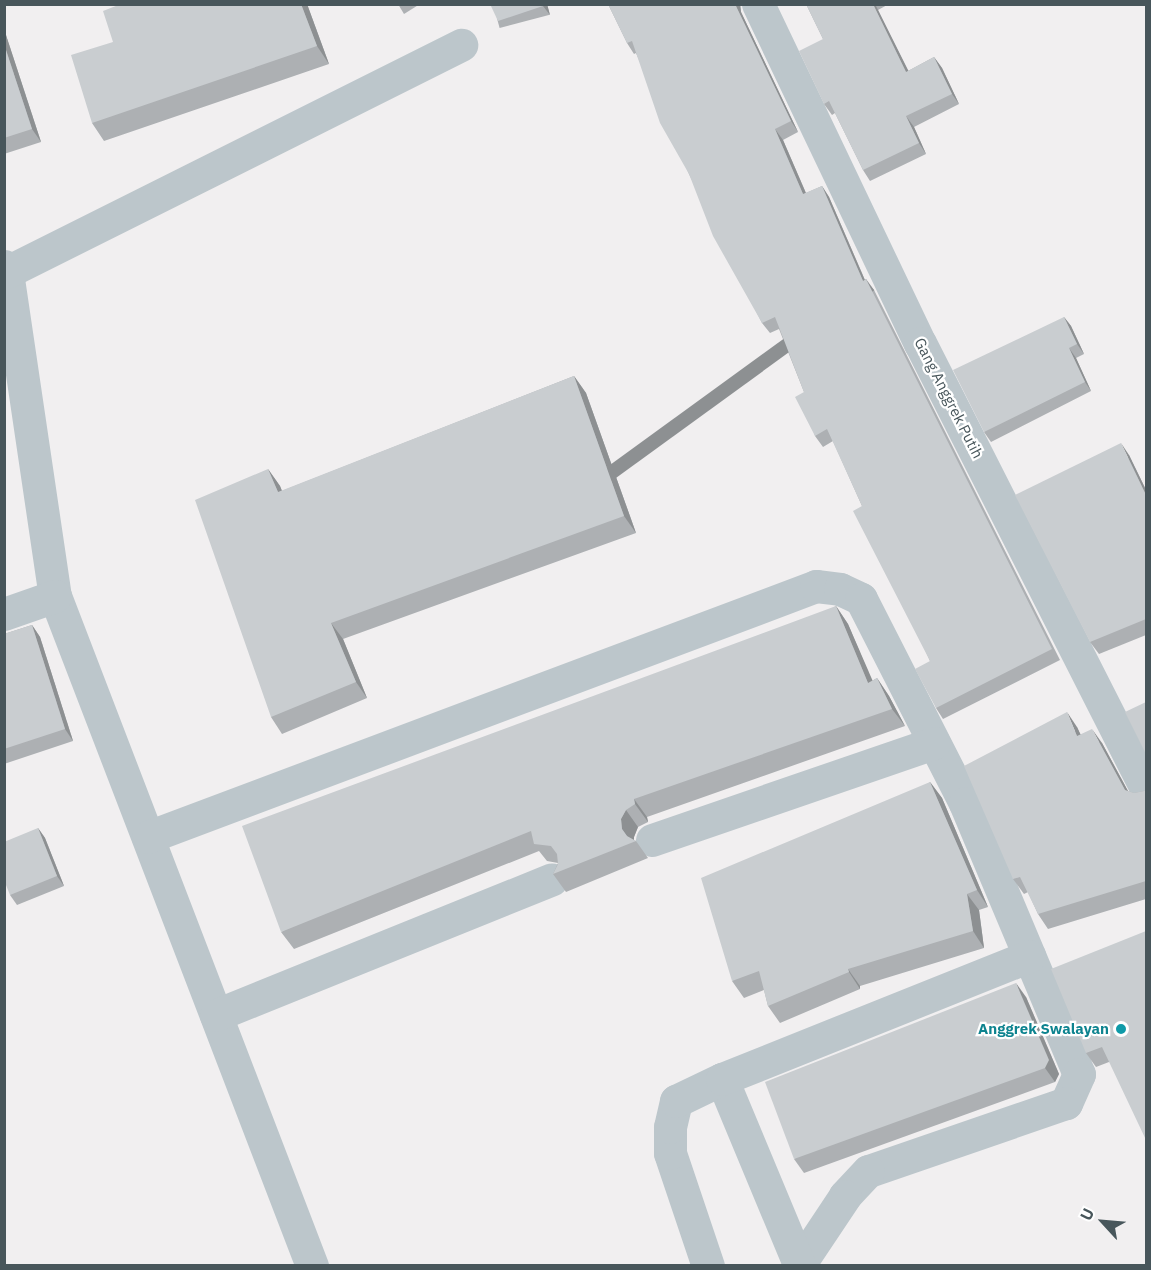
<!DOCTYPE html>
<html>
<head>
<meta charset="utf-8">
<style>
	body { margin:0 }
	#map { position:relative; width:1151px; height:1270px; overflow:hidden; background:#f1eff0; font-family:"IBM Plex Sans",sans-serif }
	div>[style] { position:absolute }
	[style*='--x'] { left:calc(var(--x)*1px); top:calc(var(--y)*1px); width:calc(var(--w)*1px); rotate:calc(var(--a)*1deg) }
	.minor>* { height:33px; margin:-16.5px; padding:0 16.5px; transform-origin:16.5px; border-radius:16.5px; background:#bcc6cb }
	.wall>* { inset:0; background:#adb0b3; transform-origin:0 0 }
	.shaded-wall>* { inset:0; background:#8d9092; transform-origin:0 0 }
	.building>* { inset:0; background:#c9cdd0 }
	.dots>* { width:16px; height:16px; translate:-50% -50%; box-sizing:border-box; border:3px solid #fff; border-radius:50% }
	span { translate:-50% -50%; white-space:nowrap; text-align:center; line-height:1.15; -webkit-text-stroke:4.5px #fff; paint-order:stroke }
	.street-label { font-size:15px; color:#48565b }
	.culture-label { font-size:15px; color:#0d838f; font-weight:700 }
	.right { translate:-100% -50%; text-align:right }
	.frame { position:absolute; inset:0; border:6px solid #48565b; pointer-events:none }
	.north { position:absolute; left:1073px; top:1192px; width:60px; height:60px; -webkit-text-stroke:4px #fff; paint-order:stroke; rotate:296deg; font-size:16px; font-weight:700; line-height:24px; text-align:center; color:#48565b }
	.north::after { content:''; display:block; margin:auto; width:21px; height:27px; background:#48565b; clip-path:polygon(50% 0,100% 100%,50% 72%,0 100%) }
</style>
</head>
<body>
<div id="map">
	<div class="minor">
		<i style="--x:758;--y:4;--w:376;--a:64.5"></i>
		<i style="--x:920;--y:343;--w:500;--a:63.1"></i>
		<i style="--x:4;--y:266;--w:7;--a:63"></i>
		<i style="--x:7;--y:272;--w:328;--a:81.6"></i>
		<i style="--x:55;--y:596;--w:718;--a:69.01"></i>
		<i style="--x:7;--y:272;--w:508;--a:-26.57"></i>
		<i style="--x:4;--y:614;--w:54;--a:-19.4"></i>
		<i style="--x:148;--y:837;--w:714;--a:-20.59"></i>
		<i style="--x:816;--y:586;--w:24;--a:7"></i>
		<i style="--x:840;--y:589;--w:23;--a:25"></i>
		<i style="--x:861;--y:599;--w:229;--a:63"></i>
		<i style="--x:965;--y:803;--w:294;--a:67.2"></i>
		<i style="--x:1079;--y:1074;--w:32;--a:114"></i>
		<i style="--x:1066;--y:1103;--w:209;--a:161"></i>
		<i style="--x:868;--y:1171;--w:34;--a:133"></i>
		<i style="--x:845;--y:1196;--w:83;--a:123.7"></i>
		<i style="--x:652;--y:840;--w:298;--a:-19"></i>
		<i style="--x:216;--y:1015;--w:362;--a:-22"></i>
		<i style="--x:722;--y:1079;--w:203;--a:67.4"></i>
		<i style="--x:708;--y:1266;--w:119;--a:-108.6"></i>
		<i style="--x:670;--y:1153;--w:26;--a:-90"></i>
		<i style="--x:670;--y:1127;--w:27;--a:-77"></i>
		<i style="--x:676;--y:1101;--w:51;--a:-25.6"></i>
		<i style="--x:722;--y:1079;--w:331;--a:-21.8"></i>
	</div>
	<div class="wall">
		<i style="clip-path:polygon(121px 4px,307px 4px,329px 64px,104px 141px,92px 123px,113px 42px)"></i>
		<i style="clip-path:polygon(398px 4px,420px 4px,404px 14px)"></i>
		<i style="left:547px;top:4px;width:11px;height:52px;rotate:75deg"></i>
		<i style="clip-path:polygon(608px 4px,740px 4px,741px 12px,798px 132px,783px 140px,806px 193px,822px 186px,829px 197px,865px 280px,874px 290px,1060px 660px,943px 719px,936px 708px,930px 661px,862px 506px,833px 441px,823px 447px,815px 436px,804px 392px,779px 329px,770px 333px,762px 323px,689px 174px,636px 53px,634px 54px,627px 43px)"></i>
		<i style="clip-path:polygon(806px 4px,889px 4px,878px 10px,908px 71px,934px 57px,942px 68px,959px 104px,914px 127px,926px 154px,870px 181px,863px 170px,835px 113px,832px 115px,824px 104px,823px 39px)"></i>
		<i style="clip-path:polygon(4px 29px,41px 142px,4px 154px)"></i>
		<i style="clip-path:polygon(1064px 317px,1071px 326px,1084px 354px,1076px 358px,1091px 391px,991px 442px,984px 432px)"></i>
		<i style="clip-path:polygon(574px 376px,586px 393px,636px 533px,343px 639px,367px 698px,282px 734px,271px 717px,268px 469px,280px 486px,282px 491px)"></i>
		<i style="clip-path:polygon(1129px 455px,1146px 490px,1146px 635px,1099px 654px,1090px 642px)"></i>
		<i style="clip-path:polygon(836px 606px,848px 624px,872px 681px,877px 678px,889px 696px,905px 726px,647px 817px,648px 822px,638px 827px,634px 837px,634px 840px,636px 841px,648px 858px,566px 892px,553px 874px,558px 863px,547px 861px,539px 851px,294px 949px,281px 932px)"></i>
		<i style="clip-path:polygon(32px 625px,40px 637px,73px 741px,4px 764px,4px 634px)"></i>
		<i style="clip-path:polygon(1077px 727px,1080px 734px,1102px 743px,1128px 791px,1134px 793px,1144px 791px,1146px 789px,1146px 899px,1048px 929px,1038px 914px,1028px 892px,1024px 894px,1013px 879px)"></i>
		<i style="clip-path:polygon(930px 782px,942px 798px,988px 907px,979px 910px,984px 948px,860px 986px,860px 989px,780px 1023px,768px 1006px,764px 990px,744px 998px,732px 981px)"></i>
		<i style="clip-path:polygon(38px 828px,45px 838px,64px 886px,17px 905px,10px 895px)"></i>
		<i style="clip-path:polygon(1146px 931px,1109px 1062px,1096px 1067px,1086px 1053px)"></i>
		<i style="clip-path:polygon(1026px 997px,1059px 1074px,1055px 1082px,804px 1173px,794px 1159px)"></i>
	</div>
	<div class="shaded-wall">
		<i style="clip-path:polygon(301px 4px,307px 4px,329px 64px,317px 46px)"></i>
		<i style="clip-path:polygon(543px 4px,547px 4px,550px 15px,543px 6px)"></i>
		<i style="clip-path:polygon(735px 4px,740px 4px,741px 12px,798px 132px,791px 121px)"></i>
		<i style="clip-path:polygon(873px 4px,875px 4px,914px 82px,906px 72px)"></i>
		<i style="clip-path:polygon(4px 29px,41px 142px,32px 129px,4px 44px)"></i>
		<i style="clip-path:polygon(934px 57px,942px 68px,959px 104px,952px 94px)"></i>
		<i style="clip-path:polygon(906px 116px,914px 127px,926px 154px,919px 143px)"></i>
		<i style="clip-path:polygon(775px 129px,783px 140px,811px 205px,803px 194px)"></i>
		<i style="clip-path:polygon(822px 186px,829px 197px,870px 292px,863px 281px)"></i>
		<i style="left:866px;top:279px;width:14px;height:414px;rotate:54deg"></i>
		<i style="clip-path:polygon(1064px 317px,1071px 326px,1084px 354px,1077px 344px)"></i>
		<i style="clip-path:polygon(1069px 348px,1076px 358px,1091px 391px,1085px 382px)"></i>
		<i style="clip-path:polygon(574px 376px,586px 393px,636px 533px,624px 516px)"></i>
		<i style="clip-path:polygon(1121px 443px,1129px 455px,1146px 490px,1146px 495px)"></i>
		<i style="clip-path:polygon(268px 469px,280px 486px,289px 509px,278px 492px)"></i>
		<i style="clip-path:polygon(836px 606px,848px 624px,881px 700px,868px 683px)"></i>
		<i style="clip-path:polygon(331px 623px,343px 639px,367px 698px,356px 682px)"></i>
		<i style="clip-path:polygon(32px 625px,40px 637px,73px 741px,65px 729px)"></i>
		<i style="clip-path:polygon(877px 678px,889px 696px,905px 726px,892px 709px)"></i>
		<i style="clip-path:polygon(1067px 712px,1077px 727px,1088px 750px,1077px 736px)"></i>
		<i style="clip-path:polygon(1092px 729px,1102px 743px,1135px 804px,1125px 790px)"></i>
		<i style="clip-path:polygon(930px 782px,942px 798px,988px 907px,977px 890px)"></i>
		<i style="clip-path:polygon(634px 799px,647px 817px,648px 822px,635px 804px)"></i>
		<i style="clip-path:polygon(626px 810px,638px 827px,634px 837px,634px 841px,631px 842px,622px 829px,621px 819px)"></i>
		<i style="clip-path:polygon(38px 828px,45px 838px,64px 886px,57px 876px)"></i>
		<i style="clip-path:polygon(967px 894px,979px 910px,984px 948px,973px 931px)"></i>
		<i style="clip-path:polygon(848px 969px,860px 986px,860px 989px,849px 972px)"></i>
		<i style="clip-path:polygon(1016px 983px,1026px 997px,1059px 1074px,1055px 1082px,1045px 1068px)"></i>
	</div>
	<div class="building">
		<i style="clip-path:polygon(121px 4px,301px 4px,317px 46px,92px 123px,71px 55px,113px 42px,103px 11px)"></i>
		<i style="clip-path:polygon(490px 4px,543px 4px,543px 6px,498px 21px)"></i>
		<i style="clip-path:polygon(608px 4px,735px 4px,791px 121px,775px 129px,803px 194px,822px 186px,863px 281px,866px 279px,1052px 649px,936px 708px,915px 669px,930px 661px,853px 511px,862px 506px,827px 429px,815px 436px,795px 397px,804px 392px,775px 317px,762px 323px,713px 236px,689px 174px,660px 123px,632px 41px,627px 43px)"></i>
		<i style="clip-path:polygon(806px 4px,873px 4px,906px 72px,934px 57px,952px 94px,906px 116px,919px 143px,863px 170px,829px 101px,824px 104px,799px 51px,823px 39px)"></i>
		<i style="clip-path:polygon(4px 44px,32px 129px,4px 138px)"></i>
		<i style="clip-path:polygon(1064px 317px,1077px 344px,1069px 348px,1085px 382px,984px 432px,953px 370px)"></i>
		<i style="clip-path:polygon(574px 376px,624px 516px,331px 623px,356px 682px,271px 717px,195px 500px,268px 469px,278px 492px)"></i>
		<i style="clip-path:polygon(1121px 443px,1146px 495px,1146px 619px,1090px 642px,1015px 495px)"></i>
		<i style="clip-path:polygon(836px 606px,868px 683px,877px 678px,892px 709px,634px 799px,635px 804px,626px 810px,621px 819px,622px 829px,627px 836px,636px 841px,553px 874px,558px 864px,557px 854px,551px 846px,534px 844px,531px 831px,281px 932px,242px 826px)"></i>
		<i style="clip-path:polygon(32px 625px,65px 729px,4px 749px,4px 634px)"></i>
		<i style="clip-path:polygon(1146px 702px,1146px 754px,1125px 712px)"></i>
		<i style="clip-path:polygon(1067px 712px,1077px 736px,1092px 729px,1125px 790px,1134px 793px,1144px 791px,1146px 789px,1146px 881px,1038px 914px,1020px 877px,1013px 879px,964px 766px)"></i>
		<i style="clip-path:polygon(930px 782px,977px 890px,967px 894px,973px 931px,848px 969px,849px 972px,768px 1006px,759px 971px,732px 981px,701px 878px)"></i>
		<i style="clip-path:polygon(38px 828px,57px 876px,10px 895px,4px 880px,4px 842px)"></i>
		<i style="clip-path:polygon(1146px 931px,1146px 1140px,1102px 1047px,1086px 1053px,1051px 969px)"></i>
		<i style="clip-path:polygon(1016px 983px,1049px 1060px,1045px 1068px,794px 1159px,765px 1082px)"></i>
	</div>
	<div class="dots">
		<i style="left:1121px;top:1029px;background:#0f9aa8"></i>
	</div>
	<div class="street-label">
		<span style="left:949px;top:398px;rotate:63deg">Gang Anggrek Putih</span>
	</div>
	<div class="culture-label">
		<span class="right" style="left:1109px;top:1029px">Anggrek Swalayan</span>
	</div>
	<div class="frame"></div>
	<div class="north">U</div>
</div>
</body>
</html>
